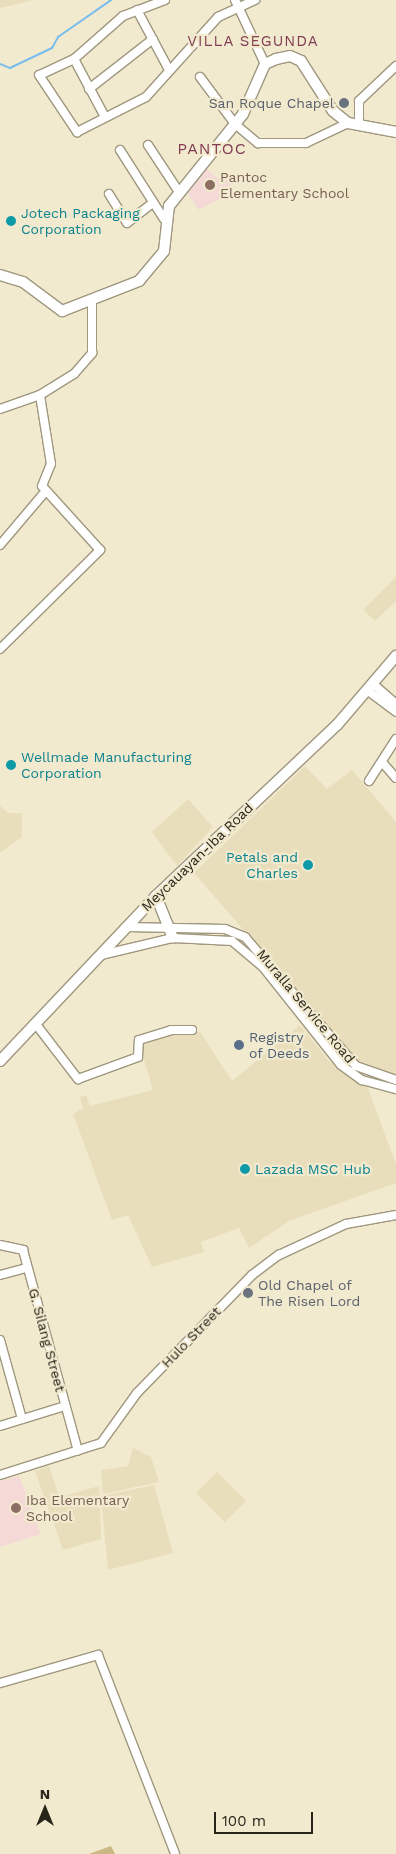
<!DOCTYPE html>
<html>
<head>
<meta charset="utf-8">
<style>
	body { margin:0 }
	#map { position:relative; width:396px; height:1854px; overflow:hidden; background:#f2eacf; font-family:"Work Sans",sans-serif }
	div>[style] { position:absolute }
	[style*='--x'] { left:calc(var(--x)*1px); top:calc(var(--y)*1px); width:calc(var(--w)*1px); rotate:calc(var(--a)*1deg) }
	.built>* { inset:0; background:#e9debc; transform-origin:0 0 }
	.education>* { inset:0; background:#f4d9d7 }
	.green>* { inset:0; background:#c9b883 }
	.stream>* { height:2px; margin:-1px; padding:0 1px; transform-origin:1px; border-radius:1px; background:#79bded }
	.roads { filter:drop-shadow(1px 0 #9f977e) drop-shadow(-1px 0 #9f977e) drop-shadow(0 1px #9f977e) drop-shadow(0 -1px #9f977e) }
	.minor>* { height:8px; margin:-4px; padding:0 4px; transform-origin:4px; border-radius:4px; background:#fff }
	.major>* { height:10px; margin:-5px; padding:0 5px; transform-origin:5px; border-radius:5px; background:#fff }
	.dots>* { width:14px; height:14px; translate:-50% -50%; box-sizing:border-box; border:2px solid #f2eacf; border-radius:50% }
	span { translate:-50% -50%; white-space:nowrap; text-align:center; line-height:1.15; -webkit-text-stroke:4.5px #f2eacf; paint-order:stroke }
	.worship-label { font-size:14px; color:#5b616d }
	.right { translate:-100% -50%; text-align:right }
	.left { translate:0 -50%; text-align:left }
	.education-label { font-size:14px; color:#785e54 }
	.culture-label { font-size:14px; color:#0d838f }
	.street-label { font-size:14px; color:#28251b }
	.service-label { font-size:14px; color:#4e5e75 }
	.neighbourhood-label { font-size:15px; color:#823c53; letter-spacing:1px }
	.quarter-label { font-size:16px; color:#823c53; letter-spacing:1px }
	.north { position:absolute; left:20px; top:1784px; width:50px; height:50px; -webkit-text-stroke:4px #f2eacf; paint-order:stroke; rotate:0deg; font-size:14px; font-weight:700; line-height:20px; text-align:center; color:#28251b }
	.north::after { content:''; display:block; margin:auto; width:18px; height:22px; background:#28251b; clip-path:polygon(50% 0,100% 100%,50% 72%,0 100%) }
	.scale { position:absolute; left:214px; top:1812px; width:99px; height:22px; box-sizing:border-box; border:2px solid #28251b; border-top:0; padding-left:6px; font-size:15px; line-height:18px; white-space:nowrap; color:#28251b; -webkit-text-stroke:4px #f2eacf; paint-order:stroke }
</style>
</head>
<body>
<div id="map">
	<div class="built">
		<i style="clip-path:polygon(0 0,34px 0,0 8px)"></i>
		<i style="clip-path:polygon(396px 577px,396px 601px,375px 621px,363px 610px)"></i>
		<i style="clip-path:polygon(305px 766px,327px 789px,352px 770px,396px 822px,396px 1076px,358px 1062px,194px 873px)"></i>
		<i style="clip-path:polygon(188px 799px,213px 827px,177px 866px,152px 832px)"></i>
		<i style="clip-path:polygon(0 806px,8px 813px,22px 813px,22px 837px,0 853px)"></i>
		<i style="clip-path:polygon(300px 1025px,329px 1061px,368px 1088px,396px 1164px,396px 1183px,289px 1221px,249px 1248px,239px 1228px,201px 1242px,204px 1252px,152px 1267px,128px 1215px,112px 1220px,73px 1114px,83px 1108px,80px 1097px,86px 1095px,90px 1106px,153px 1090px,139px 1043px,172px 1031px,200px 1032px,232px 1081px)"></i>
		<i style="clip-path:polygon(133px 1448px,151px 1457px,159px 1482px,103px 1494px,101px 1470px,128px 1466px)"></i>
		<i style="clip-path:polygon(49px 1466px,59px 1496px,50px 1500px,99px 1486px,101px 1539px,63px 1550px,35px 1471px)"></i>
		<i style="left:217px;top:1472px;width:41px;height:30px;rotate:45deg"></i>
		<i style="clip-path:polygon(154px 1485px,173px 1553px,108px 1570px,101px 1496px)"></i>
	</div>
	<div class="education">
		<i style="clip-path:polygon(205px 168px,220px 180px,227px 176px,234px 191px,199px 210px,185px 190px)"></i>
		<i style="clip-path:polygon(19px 1476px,41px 1534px,0 1547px,0 1481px)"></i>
	</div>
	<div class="green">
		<i style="clip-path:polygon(111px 1846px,115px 1854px,89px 1854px)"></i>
	</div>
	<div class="stream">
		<i style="--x:0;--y:64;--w:11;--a:22"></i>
		<i style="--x:10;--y:68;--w:47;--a:-25.5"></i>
		<i style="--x:52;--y:48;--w:13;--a:-61"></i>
		<i style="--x:58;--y:37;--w:65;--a:-34.9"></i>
	</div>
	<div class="roads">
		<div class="minor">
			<i style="--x:165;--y:0;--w:45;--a:159.1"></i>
			<i style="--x:123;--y:16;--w:65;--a:138.7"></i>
			<i style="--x:74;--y:59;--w:38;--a:155"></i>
			<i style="--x:39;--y:75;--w:69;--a:56.3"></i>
			<i style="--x:77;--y:132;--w:77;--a:-26.9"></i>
			<i style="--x:146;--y:97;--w:108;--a:-48"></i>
			<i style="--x:218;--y:17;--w:41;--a:-24.7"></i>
			<i style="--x:235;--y:0;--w:71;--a:64.9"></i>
			<i style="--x:137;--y:10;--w:68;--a:61.9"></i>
			<i style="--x:74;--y:59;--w:66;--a:61.9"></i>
			<i style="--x:200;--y:77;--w:59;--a:53.3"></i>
			<i style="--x:235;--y:124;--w:30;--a:40"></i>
			<i style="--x:258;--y:143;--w:48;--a:0"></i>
			<i style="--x:306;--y:143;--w:47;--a:-25.5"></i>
			<i style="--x:89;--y:89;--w:81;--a:-38"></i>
			<i style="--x:359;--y:123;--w:22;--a:-90"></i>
			<i style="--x:359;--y:101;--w:51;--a:-43.4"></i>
			<i style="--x:148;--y:145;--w:56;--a:56.6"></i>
			<i style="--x:120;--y:150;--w:82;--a:57.5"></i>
			<i style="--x:109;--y:194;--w:34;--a:58"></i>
			<i style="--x:127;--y:223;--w:31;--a:-38"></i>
			<i style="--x:0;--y:409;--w:42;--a:-19.3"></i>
			<i style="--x:0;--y:545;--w:70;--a:-49.7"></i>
			<i style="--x:0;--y:649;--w:141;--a:-44.7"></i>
			<i style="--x:100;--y:550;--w:86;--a:-132.2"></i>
			<i style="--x:42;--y:486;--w:24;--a:-68"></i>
			<i style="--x:51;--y:464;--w:70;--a:-99.1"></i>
			<i style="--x:40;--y:395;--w:40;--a:-32"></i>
			<i style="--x:74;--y:374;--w:28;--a:-49"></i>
			<i style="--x:92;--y:353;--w:51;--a:-90"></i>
			<i style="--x:372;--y:683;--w:32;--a:41"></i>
			<i style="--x:367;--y:690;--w:36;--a:37"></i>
			<i style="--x:382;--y:762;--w:21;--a:49"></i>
			<i style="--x:369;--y:781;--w:50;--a:-57.3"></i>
			<i style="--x:127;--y:927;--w:98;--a:1.2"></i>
			<i style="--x:225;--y:929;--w:22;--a:22"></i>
			<i style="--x:245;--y:937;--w:170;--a:49.3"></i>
			<i style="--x:356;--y:1066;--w:42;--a:19.3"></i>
			<i style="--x:101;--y:955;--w:74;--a:-13.3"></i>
			<i style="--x:173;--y:938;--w:59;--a:2.9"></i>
			<i style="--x:232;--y:941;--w:40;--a:40"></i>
			<i style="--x:263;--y:967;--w:125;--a:51.5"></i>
			<i style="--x:341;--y:1065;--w:26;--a:36"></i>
			<i style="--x:362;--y:1080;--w:35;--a:15"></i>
			<i style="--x:35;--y:1023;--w:71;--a:52.5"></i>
			<i style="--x:78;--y:1079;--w:64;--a:-20.1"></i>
			<i style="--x:138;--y:1057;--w:17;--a:-87"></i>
			<i style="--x:139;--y:1040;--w:34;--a:-17"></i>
			<i style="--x:171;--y:1030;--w:21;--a:0"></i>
			<i style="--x:0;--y:1245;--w:24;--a:12"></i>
			<i style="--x:23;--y:1250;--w:208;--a:74.7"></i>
			<i style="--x:0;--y:1275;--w:28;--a:-15"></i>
			<i style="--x:0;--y:1340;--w:82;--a:74.4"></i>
			<i style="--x:0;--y:1426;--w:68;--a:-17.1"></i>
			<i style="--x:0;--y:1475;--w:106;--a:-17.6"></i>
			<i style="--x:101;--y:1443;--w:62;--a:-54.2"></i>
			<i style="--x:137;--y:1393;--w:165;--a:-45.7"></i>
			<i style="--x:252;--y:1275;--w:34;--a:-37"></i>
			<i style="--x:279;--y:1255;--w:74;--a:-24.8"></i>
			<i style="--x:346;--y:1224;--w:51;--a:-10.2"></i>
			<i style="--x:0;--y:1683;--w:102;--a:-15.9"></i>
			<i style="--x:98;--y:1655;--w:213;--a:68.8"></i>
		</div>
		<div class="major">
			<i style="--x:0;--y:275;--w:24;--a:17"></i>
			<i style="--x:23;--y:282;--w:49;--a:36.6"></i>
			<i style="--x:62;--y:311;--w:83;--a:-21.3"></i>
			<i style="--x:139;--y:281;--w:39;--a:-50"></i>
			<i style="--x:164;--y:251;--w:45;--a:-83.7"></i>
			<i style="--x:169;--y:206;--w:118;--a:-51.2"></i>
			<i style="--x:243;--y:114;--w:55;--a:-66.3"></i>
			<i style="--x:265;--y:64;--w:12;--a:-24"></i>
			<i style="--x:276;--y:59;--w:14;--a:-12"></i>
			<i style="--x:290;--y:56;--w:12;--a:24"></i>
			<i style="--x:301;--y:61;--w:59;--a:57.4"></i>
			<i style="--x:333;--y:111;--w:19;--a:39"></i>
			<i style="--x:348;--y:123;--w:49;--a:10.6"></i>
			<i style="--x:156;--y:896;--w:45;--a:68"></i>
			<i style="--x:0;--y:1061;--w:227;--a:-46.6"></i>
			<i style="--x:156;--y:896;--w:249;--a:-43.4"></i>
			<i style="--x:337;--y:725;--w:91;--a:-49.5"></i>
		</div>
	</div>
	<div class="dots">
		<i style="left:344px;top:103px;background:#6b7280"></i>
		<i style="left:210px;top:185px;background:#8d6e63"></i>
		<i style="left:11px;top:221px;background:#0f9aa8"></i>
		<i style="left:11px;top:765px;background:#0f9aa8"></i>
		<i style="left:308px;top:865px;background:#0f9aa8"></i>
		<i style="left:239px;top:1045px;background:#5c6f8a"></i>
		<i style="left:245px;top:1169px;background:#0f9aa8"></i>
		<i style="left:248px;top:1293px;background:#6b7280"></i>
		<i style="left:16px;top:1508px;background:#8d6e63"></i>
	</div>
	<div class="worship-label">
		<span class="right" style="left:334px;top:103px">San Roque Chapel</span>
		<span class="left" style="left:258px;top:1293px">Old Chapel of<br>The Risen Lord</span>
	</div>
	<div class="education-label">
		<span class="left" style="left:220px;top:185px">Pantoc<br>Elementary School</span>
		<span class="left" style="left:26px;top:1508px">Iba Elementary<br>School</span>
	</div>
	<div class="culture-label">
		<span class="left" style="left:21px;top:221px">Jotech Packaging<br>Corporation</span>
		<span class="left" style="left:21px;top:765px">Wellmade Manufacturing<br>Corporation</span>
		<span class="right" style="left:298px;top:865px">Petals and<br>Charles</span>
		<span class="left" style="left:255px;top:1169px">Lazada MSC Hub</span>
	</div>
	<div class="street-label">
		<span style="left:197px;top:857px;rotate:-44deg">Meycauayan-Iba Road</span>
		<span style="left:306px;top:1006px;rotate:50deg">Muralla Service Road</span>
		<span style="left:191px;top:1337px;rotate:-46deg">Hulo Street</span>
		<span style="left:47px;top:1340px;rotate:75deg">G. Silang Street</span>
	</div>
	<div class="service-label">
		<span class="left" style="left:249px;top:1045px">Registry<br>of Deeds</span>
	</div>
	<div class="neighbourhood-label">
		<span style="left:253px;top:42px">VILLA SEGUNDA</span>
	</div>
	<div class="quarter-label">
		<span style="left:212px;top:149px">PANTOC</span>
	</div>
	<div class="north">N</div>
	<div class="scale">100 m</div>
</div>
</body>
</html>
